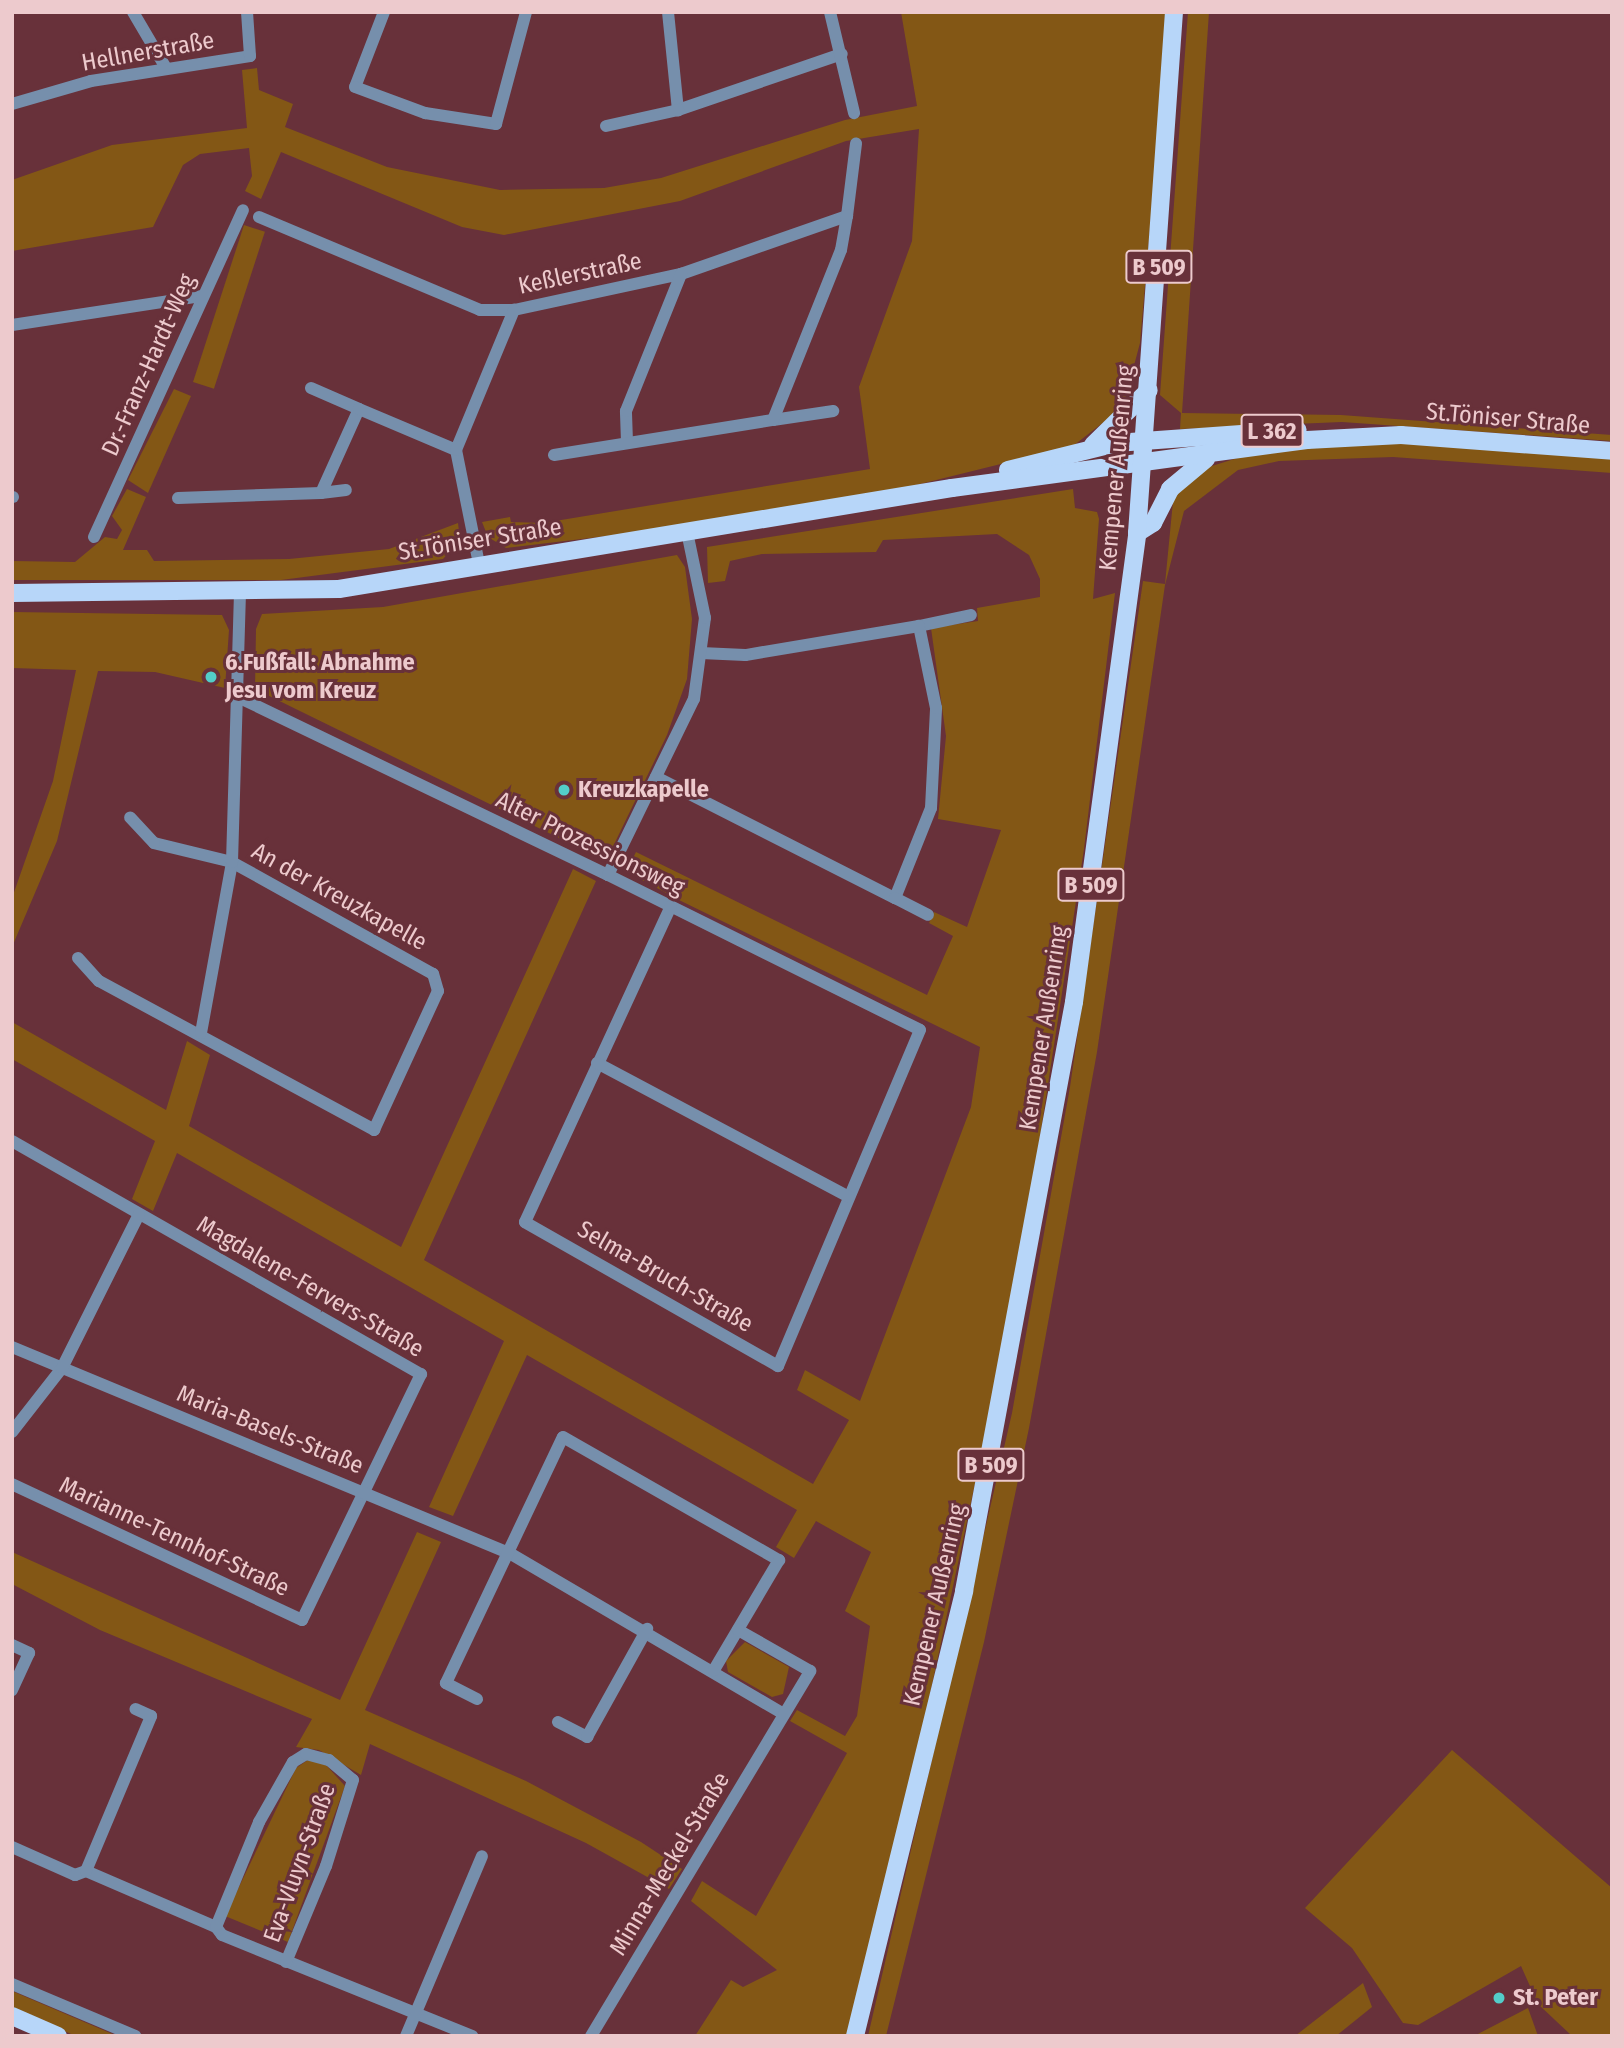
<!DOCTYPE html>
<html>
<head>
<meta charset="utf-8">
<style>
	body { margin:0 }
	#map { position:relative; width:1624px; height:2048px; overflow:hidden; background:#68313a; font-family:"Fira Sans Condensed",sans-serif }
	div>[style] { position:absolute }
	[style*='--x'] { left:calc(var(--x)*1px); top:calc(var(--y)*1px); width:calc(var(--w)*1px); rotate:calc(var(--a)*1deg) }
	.green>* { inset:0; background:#835715; transform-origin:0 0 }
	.minor>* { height:12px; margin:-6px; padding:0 6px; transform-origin:6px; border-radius:6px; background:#768fac }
	.major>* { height:18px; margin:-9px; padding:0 9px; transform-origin:9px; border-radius:9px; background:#b7d6f9 }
	.dots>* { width:19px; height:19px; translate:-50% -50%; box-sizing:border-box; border:4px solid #68313a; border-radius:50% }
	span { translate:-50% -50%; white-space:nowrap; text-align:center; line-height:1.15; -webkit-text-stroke:6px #68313a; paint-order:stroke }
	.shield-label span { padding:2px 5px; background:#68313a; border:2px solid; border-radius:5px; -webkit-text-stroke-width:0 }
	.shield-label { font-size:23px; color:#edcacd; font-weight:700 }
	.street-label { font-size:24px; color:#edcacd }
	.poi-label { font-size:24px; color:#edcacd; font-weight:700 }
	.left { translate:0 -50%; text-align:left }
	.frame { position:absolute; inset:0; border:14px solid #edcacd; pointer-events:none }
</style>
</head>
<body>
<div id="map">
	<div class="green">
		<i style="clip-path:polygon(901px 12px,1169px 12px,1140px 343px,1123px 407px,1073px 446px,908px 487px,624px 534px,506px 548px,488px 537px,482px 522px,510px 517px,511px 522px,543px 523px,870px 469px,859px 387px,912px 241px,919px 129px,846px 141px,680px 201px,504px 235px,462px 227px,281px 152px,261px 199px,245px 191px,252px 176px,249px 148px,200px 154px,183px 165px,153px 227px,12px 251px,12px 180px,112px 145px,247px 128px,242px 70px,257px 68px,259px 90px,293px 104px,285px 127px,387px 167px,500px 190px,604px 188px,661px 178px,845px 120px,917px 106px)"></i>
		<i style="clip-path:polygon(1188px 12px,1209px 12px,1182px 413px,1341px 415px,1612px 435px,1612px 441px,1342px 422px,1180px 429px,1181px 413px,1160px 395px)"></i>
		<i style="left:244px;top:225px;width:22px;height:165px;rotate:18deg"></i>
		<i style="clip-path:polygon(174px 389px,191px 396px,148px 493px,128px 480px)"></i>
		<i style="clip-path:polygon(1383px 441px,1612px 457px,1612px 473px,1393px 457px,1279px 461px,1238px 470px,1184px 511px,1165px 585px,1097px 1052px,1029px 1428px,984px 1642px,886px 2036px,868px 2036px,1012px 1413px,1070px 1087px,1143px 581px,1165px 584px,1174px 491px,1199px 470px,1273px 447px)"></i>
		<i style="clip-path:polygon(127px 489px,146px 497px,123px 550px,147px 550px,154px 561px,289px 559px,389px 549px,458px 523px,460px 540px,443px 559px,281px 580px,12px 580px,12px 561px,75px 562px,105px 537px,117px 539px,122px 530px,112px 516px)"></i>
		<i style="clip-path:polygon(1073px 489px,1075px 508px,1097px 512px,1099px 519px,1093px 599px,1115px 593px,1084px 849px,1017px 1287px,902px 1825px,848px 2036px,695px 2036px,731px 1980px,743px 1987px,777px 1970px,691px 1901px,702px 1881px,756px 1916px,847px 1753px,790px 1721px,797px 1710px,845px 1736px,857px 1716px,870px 1626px,845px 1611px,871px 1552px,816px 1521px,794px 1558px,776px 1547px,797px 1510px,527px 1355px,453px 1516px,429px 1507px,504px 1341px,177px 1153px,153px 1211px,132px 1199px,155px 1141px,12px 1059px,12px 1022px,166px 1110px,187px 1041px,210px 1055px,189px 1126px,401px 1247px,573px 869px,596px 881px,424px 1260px,813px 1484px,849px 1420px,797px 1390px,805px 1370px,860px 1401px,971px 1107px,980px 1047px,681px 901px,631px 874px,629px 866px,636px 852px,927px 995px,953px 936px,929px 923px,934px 912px,967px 927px,1001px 830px,938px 819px,946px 736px,931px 628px,978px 621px,977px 608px,1040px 597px,1040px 579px,1029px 555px,997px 534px,883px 540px,876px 552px,762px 554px,730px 561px,725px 581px,708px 583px,707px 547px)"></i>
		<i style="clip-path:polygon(677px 555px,685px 567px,692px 619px,687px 679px,667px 735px,606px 861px,255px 689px,256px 629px,262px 614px,383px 607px)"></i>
		<i style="clip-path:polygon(12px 612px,222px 615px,229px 630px,225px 688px,155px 672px,98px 671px,57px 841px,12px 947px,12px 898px,53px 781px,76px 670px,12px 668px)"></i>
		<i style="clip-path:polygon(417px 1532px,441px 1542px,365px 1710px,526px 1781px,641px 1842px,682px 1869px,669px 1889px,586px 1843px,370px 1744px,361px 1775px,319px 1750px,296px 1747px,312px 1719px,100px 1630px,12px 1584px,12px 1552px,340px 1700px)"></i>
		<i style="clip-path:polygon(745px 1642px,789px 1667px,783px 1694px,772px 1697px,728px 1672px,726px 1661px)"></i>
		<i style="clip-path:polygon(1452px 1750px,1612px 1888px,1612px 2036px,1572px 2036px,1538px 2004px,1521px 1966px,1418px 2025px,1403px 2023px,1352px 1948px,1305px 1908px)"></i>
		<i style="clip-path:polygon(308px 1760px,326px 1765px,345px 1786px,288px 1942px,225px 1916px,296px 1768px)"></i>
		<i style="clip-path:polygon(1363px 1983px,1372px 2007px,1336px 2036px,1295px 2036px)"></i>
		<i style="clip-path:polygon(12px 1991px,117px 2036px,76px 2036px,12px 2009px)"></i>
		<i style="clip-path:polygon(1528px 2008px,1538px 2036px,1474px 2036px)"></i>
	</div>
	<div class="minor">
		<i style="--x:133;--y:12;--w:65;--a:59.5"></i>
		<i style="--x:384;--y:12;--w:80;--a:111.1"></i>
		<i style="--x:355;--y:87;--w:75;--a:20.4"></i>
		<i style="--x:425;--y:113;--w:72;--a:8.8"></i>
		<i style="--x:496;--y:124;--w:116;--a:-75"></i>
		<i style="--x:668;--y:12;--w:99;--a:84.2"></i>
		<i style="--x:678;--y:110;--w:173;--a:-18.9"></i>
		<i style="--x:830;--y:12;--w:104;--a:76.6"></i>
		<i style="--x:12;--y:104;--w:82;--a:-16.2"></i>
		<i style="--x:91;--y:81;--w:161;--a:-8.9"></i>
		<i style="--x:250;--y:56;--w:44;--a:-93.9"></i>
		<i style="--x:606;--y:126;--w:74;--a:-12.5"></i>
		<i style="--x:259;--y:217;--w:240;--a:22.8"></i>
		<i style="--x:480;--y:310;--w:34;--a:0"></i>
		<i style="--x:514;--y:310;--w:171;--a:-12.2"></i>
		<i style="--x:681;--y:274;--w:176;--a:-19.3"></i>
		<i style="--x:847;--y:216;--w:73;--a:-82.9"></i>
		<i style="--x:12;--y:325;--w:191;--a:-8.7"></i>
		<i style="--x:311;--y:388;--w:52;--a:23.6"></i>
		<i style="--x:773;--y:420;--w:61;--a:-8.5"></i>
		<i style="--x:627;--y:442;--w:31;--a:-92"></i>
		<i style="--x:626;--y:411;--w:148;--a:-68.1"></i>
		<i style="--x:554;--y:455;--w:222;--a:-9.1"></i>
		<i style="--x:773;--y:420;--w:183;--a:-68.2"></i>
		<i style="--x:841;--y:250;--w:35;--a:-80"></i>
		<i style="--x:321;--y:493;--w:25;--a:-7"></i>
		<i style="--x:12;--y:497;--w:1;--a:0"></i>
		<i style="--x:178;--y:498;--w:143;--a:-2"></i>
		<i style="--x:321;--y:493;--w:92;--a:-65.7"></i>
		<i style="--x:359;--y:409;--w:105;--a:22.9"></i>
		<i style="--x:94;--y:537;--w:359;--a:-65.5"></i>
		<i style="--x:479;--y:564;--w:116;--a:-101.4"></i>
		<i style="--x:456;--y:450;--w:152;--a:-67.5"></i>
		<i style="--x:919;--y:626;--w:53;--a:-11.9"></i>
		<i style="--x:240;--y:698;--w:408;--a:25.7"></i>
		<i style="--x:608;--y:875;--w:348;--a:26.4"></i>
		<i style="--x:920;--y:1030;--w:365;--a:112.9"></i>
		<i style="--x:778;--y:1366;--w:291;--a:-150.4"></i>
		<i style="--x:525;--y:1222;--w:348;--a:-65.2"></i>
		<i style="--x:656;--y:777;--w:268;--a:26.9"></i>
		<i style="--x:895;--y:898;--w:97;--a:-68.2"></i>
		<i style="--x:931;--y:808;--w:100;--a:-87.1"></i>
		<i style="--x:936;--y:708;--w:84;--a:-101.7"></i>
		<i style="--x:919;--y:626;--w:176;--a:170.5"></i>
		<i style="--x:745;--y:655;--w:44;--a:-177.4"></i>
		<i style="--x:608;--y:875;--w:196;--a:-64"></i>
		<i style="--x:694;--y:699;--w:82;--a:-82.3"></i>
		<i style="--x:705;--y:618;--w:88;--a:-101.8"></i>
		<i style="--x:895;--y:898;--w:37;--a:27"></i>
		<i style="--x:78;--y:958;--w:31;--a:48"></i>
		<i style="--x:99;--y:981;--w:313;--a:28.4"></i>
		<i style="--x:374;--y:1130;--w:153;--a:-65.3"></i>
		<i style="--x:438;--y:991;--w:18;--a:-106"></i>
		<i style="--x:433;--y:974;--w:230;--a:-150.9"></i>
		<i style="--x:232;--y:862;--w:80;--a:-166.3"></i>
		<i style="--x:154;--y:843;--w:35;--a:-133"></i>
		<i style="--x:201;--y:1033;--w:174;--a:-79.7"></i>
		<i style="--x:232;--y:862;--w:269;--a:-88.3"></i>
		<i style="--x:597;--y:1063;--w:285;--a:28"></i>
		<i style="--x:12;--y:1141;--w:471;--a:29.7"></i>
		<i style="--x:421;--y:1374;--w:273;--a:115.8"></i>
		<i style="--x:302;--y:1620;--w:320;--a:-154.9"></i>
		<i style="--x:12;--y:1347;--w:540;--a:22.53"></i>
		<i style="--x:511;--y:1554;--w:316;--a:30.4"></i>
		<i style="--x:12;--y:1432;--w:81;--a:-52"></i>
		<i style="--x:62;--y:1368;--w:172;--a:-63.4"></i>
		<i style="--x:12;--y:1645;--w:19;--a:25"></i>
		<i style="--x:29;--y:1653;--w:41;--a:114.7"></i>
		<i style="--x:477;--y:1699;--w:35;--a:-153"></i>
		<i style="--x:446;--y:1683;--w:272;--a:-64.6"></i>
		<i style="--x:563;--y:1437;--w:249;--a:29.7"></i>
		<i style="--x:779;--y:1560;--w:128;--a:120.6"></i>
		<i style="--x:558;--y:1722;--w:33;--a:27"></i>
		<i style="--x:587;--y:1737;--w:124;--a:-60.9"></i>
		<i style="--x:12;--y:1847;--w:69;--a:24"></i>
		<i style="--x:75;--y:1875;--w:12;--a:-20"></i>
		<i style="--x:86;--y:1871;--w:142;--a:23.3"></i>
		<i style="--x:216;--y:1927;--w:10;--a:53"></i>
		<i style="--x:222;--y:1935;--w:270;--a:22"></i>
		<i style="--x:86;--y:1871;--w:168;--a:-67.2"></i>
		<i style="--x:151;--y:1716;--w:17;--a:-156"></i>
		<i style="--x:216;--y:1927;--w:113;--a:-67.7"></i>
		<i style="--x:259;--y:1822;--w:69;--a:-60.5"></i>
		<i style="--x:293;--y:1762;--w:15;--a:-32"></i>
		<i style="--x:306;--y:1754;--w:24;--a:15"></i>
		<i style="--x:329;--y:1760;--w:31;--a:40"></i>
		<i style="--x:353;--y:1780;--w:90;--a:107.4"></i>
		<i style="--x:326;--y:1866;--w:104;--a:112.6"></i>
		<i style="--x:12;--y:1984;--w:134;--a:22.9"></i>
		<i style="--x:406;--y:2036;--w:195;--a:-67.1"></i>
		<i style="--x:591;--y:2036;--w:426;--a:-59"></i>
		<i style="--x:810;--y:1671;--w:83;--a:-150.3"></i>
	</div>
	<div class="major">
		<i style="--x:1093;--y:445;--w:78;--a:-44.5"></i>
		<i style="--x:1008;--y:470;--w:111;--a:-14"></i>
		<i style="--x:1116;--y:443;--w:182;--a:-4.1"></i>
		<i style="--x:1137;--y:533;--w:19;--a:-32"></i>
		<i style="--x:1153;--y:523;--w:38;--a:-63"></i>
		<i style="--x:1170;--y:489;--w:47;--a:-39.8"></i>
		<i style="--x:12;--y:593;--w:327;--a:-0.7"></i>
		<i style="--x:339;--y:589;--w:621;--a:-9.36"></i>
		<i style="--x:952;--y:488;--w:358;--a:-7.7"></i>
		<i style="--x:1307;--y:440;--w:94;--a:-3"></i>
		<i style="--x:1401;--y:435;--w:212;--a:4.3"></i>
		<i style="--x:12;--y:2016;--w:50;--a:23.5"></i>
		<i style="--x:855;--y:2036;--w:458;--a:-76.2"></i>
		<i style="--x:964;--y:1591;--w:599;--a:-79.42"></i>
		<i style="--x:1074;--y:1002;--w:473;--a:-82.3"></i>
		<i style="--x:1137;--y:533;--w:522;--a:-85.94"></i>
	</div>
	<div class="dots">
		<i style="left:211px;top:677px;background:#53cdc9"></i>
		<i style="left:564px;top:790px;background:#53cdc9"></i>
		<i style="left:1499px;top:1998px;background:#53cdc9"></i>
	</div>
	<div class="shield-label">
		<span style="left:1159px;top:267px">B 509</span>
		<span style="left:1272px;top:431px">L 362</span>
		<span style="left:1091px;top:885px">B 509</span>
		<span style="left:991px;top:1465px">B 509</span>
	</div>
	<div class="street-label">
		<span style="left:148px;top:52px;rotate:-10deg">Hellnerstraße</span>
		<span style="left:580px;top:274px;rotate:-12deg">Keßlerstraße</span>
		<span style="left:149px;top:365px;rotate:-66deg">Dr.-Franz-Hardt-Weg</span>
		<span style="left:1508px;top:419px;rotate:5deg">St.Töniser Straße</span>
		<span style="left:1117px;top:468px;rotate:-85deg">Kempener Außenring</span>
		<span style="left:480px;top:540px;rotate:-9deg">St.Töniser Straße</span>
		<span style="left:590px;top:844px;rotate:26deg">Alter Prozessionsweg</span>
		<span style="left:339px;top:897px;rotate:29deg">An der Kreuzkapelle</span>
		<span style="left:1044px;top:1028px;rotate:-81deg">Kempener Außenring</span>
		<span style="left:665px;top:1277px;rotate:30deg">Selma-Bruch-Straße</span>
		<span style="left:310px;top:1287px;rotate:30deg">Magdalene-Fervers-Straße</span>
		<span style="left:270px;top:1430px;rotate:22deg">Maria-Basels-Straße</span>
		<span style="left:174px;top:1537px;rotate:25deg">Marianne-Tennhof-Straße</span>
		<span style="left:935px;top:1605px;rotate:-77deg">Kempener Außenring</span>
		<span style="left:300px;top:1863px;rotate:-70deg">Eva-Vluyn-Straße</span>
		<span style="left:670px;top:1864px;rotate:-59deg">Minna-Meckel-Straße</span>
	</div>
	<div class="poi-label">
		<span class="left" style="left:225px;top:677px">6.Fußfall: Abnahme<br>Jesu vom Kreuz</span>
		<span class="left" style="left:578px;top:790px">Kreuzkapelle</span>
		<span class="left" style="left:1513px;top:1998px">St. Peter</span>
	</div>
	<div class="frame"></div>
</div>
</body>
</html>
